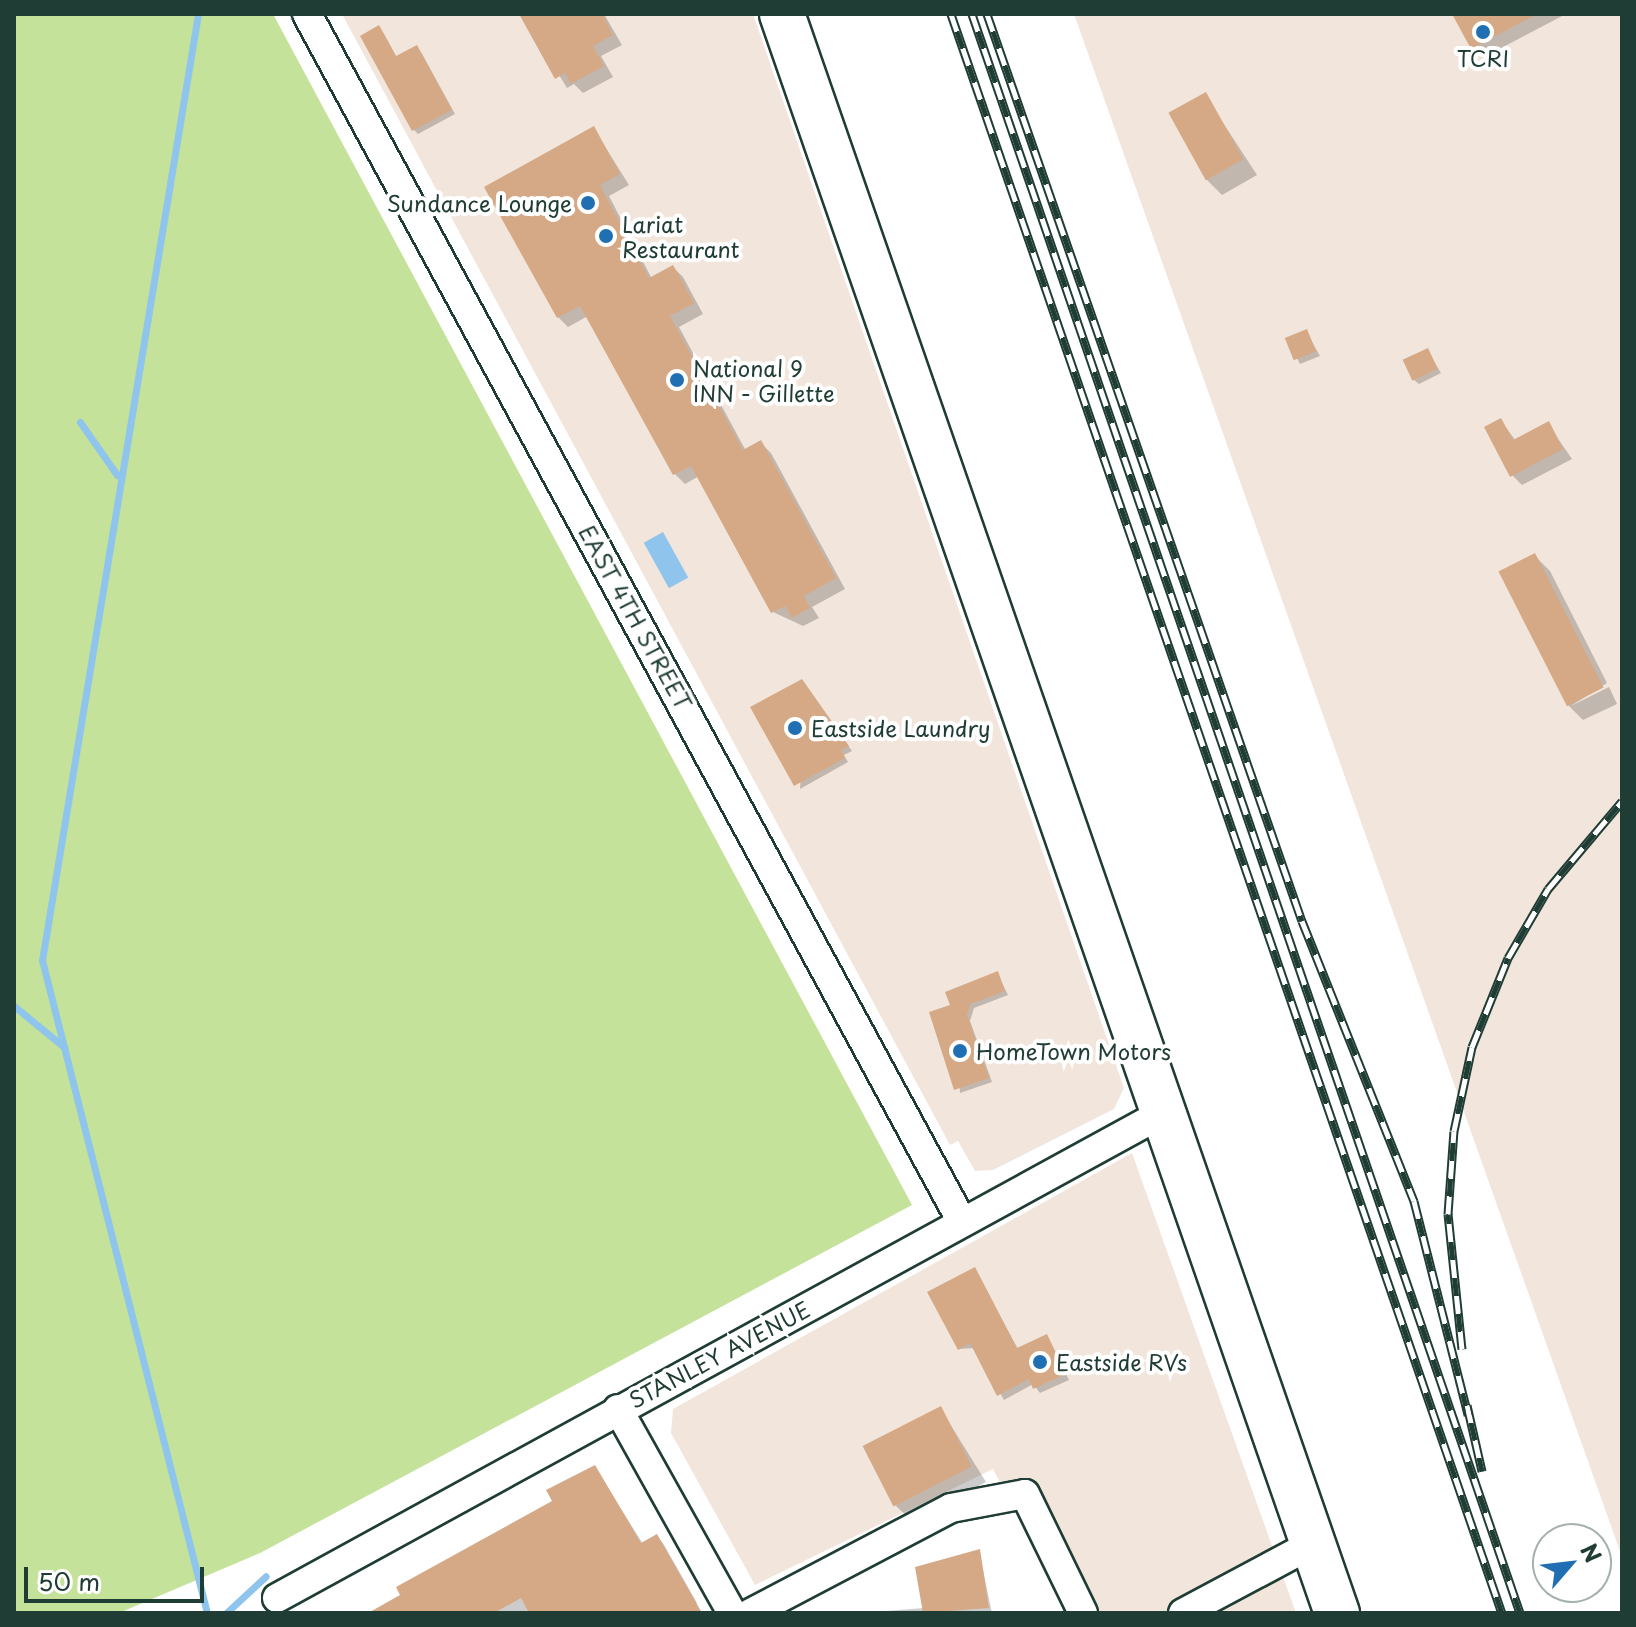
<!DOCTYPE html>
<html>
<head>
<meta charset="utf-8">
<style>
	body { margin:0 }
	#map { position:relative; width:1636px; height:1627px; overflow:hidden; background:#fff; font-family:"Playpen Sans",sans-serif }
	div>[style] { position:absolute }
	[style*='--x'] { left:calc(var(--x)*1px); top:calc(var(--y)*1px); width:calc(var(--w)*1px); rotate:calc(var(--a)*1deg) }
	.built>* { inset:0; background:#f2e5db }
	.green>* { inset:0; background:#c4e29a }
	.water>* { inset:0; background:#8fc5ed; transform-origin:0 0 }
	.shadow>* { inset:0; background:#0003 }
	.stream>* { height:7px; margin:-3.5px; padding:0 3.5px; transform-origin:3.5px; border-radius:3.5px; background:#8fc5ed }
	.building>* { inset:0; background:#d5a986; transform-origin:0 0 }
	.roads { filter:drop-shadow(2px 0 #1f3d34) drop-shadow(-2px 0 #1f3d34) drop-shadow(0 2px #1f3d34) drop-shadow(0 -2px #1f3d34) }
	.street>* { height:28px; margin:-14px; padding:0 14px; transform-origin:14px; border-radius:14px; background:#fff }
	.primary>* { height:44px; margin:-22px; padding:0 22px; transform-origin:22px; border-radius:22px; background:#fff }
	.rail>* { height:9px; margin-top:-4.5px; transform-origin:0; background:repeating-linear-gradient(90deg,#fff 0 18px,#1f3d34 0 36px); box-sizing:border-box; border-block:2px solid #1f3d34 }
	.dots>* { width:22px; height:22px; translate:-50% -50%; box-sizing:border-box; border:4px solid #fff; border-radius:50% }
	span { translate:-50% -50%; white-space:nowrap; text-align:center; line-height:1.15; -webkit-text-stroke:8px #fff; paint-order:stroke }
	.poi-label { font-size:22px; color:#1f3d34 }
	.right { translate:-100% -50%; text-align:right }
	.left { translate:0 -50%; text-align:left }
	.street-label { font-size:22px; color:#1f3d34 }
	.frame { position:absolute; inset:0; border:16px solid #1f3d34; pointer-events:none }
	.north { position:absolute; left:1532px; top:1523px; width:80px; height:80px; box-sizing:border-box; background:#fff; border:2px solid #a5b1ae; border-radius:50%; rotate:62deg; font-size:22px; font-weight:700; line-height:32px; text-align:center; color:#1f3d34 }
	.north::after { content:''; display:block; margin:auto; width:28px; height:36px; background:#1f6fb2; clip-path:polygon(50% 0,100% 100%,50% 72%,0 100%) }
	.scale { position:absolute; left:24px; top:1567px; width:180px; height:36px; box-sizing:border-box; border:4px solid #1f3d34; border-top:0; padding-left:10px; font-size:24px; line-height:28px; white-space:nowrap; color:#1f3d34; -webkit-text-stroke:6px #fff; paint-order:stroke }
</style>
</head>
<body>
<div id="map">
	<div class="built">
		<i style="clip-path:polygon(342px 14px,753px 14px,1124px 1088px,1114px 1109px,993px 1170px,975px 1171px,958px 1141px,950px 1145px)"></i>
		<i style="clip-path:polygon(1074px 14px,1622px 14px,1622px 1557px)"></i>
		<i style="clip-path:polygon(1132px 1153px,1296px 1613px,1068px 1613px,993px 1469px,755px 1585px,671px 1433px,673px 1409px)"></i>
	</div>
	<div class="green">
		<i style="clip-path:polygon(20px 14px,273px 14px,912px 1205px,260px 1553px,119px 1613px,14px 1613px,14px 17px)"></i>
	</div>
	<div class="water">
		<i style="left:663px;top:532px;width:52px;height:22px;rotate:61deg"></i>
	</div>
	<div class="shadow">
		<i style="clip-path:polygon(522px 14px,604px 14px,622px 45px,601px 56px,613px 77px,583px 93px,574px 84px,567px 88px)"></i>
		<i style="clip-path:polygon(1454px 14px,1566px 14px,1482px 58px)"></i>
		<i style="clip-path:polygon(383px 32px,397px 58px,421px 52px,455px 114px,418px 134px,414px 130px)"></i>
		<i style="clip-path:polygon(1205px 95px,1257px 175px,1222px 195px,1206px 179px)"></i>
		<i style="clip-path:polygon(594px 129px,629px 185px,609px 196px,652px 279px,673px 267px,683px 277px,703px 314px,679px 327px,746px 451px,761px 443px,771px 453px,845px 589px,812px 607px,819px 618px,803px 626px,773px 612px,699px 476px,685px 484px,675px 474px,588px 316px,568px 327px,558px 317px)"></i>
		<i style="clip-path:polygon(1306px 331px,1320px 356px,1300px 364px,1287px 339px)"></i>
		<i style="clip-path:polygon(1427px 350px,1441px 373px,1419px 384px,1414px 380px)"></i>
		<i style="clip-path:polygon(1501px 421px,1516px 441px,1548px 424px,1572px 459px,1522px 485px,1512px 475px)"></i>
		<i style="clip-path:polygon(1535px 556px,1550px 571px,1607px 683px,1571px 706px,1609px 687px,1617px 704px,1583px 720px,1568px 705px)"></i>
		<i style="clip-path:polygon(806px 686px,852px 751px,844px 755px,848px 762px,800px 789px)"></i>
		<i style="clip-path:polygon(997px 973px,1008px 995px,974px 1008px,970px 1021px,992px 1082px,960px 1093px,953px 1006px)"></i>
		<i style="clip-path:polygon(974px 1270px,1018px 1349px,1047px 1337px,1069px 1380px,1040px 1393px,1033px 1384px,1004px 1400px,975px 1348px,959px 1349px)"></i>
		<i style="clip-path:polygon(940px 1408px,986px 1482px,912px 1521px,896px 1506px)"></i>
		<i style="clip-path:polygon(595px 1467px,643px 1544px,656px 1536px,663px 1543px,697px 1603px,681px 1613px,372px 1613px,554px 1502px)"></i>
		<i style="clip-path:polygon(979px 1551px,992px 1613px,861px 1613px,924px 1608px)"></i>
	</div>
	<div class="stream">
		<i style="--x:198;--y:14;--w:959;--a:99.36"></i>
		<i style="--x:42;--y:960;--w:674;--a:75.82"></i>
		<i style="--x:80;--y:422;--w:65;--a:55.1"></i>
		<i style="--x:14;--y:1006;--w:65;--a:39.4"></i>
		<i style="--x:226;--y:1613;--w:54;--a:-42.8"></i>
	</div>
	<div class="building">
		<i style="clip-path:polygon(519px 14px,602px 14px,613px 35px,593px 46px,604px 66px,571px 84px,565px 73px,555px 79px)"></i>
		<i style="clip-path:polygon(1452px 14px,1537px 14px,1471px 49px)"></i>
		<i style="clip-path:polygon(379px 25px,396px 56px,417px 45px,452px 110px,412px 131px,360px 36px)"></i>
		<i style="left:1206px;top:92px;width:77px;height:43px;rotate:61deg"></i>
		<i style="clip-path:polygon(594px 126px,620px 174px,600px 185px,631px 245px,649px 278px,673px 265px,694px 303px,670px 316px,743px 450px,761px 440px,836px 578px,804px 596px,810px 608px,792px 618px,785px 606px,771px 613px,691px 466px,673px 475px,580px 306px,557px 318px,484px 187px)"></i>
		<i style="left:1307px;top:329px;width:24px;height:24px;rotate:68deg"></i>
		<i style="left:1428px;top:348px;width:23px;height:28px;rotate:65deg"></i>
		<i style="clip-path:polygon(1501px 418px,1513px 440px,1549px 421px,1563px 449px,1510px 477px,1484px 427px)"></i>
		<i style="left:1535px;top:553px;width:151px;height:41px;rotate:63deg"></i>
		<i style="clip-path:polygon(802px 679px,849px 746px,841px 750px,845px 758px,794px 786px,750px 707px)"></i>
		<i style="clip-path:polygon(998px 971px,1005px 991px,970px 1004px,967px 1015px,989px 1078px,954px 1090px,929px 1012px,950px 1005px,945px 992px)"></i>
		<i style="clip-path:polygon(975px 1267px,1017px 1348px,1047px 1334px,1066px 1374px,1033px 1389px,1029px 1379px,997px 1396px,970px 1343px,958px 1350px,927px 1292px)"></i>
		<i style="left:941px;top:1406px;width:68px;height:88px;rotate:63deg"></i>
		<i style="clip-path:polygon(595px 1465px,641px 1543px,657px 1534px,702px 1613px,529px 1613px,521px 1598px,494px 1613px,368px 1613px,400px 1595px,396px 1587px,552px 1501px,546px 1490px)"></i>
		<i style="clip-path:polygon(980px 1549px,989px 1608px,923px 1613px,915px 1567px)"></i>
	</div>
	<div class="roads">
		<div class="street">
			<i style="--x:307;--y:14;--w:1374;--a:61.53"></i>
			<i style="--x:618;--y:1409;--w:234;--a:60.8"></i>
			<i style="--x:277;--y:1598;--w:1010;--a:-28.7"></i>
			<i style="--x:751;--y:1613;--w:226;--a:-27.7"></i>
			<i style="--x:951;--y:1508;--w:75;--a:-10.7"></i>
			<i style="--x:1025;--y:1494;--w:132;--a:64"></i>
			<i style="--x:1183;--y:1613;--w:146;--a:-28.1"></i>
		</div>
		<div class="primary">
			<i style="--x:782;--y:14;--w:1693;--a:70.86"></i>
		</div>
	</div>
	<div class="rail">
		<i style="--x:951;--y:14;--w:1691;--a:70.99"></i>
		<i style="--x:972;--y:14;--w:1690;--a:71.08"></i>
		<i style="--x:987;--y:14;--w:960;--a:70.85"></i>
		<i style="--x:1302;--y:921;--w:302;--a:68.2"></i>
		<i style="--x:1414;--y:1201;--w:221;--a:75.8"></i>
		<i style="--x:1462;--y:1349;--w:136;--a:-95.9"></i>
		<i style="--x:1448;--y:1214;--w:83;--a:-85.9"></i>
		<i style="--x:1454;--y:1131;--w:86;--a:-77.9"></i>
		<i style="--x:1472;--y:1047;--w:96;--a:-68"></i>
		<i style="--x:1508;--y:958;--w:80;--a:-59.9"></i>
		<i style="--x:1548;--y:889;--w:115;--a:-49.9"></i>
		<i style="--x:1467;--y:1405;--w:68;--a:77.2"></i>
	</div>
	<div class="dots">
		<i style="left:1483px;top:32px;background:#1f6fb2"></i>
		<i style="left:588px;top:203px;background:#1f6fb2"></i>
		<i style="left:606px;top:236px;background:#1f6fb2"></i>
		<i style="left:677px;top:380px;background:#1f6fb2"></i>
		<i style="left:795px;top:728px;background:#1f6fb2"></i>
		<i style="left:960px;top:1051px;background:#1f6fb2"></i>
		<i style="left:1040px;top:1362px;background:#1f6fb2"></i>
	</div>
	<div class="poi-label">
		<span style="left:1483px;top:58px">TCRI</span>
		<span class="right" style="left:572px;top:203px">Sundance Lounge</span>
		<span class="left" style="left:622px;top:236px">Lariat<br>Restaurant</span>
		<span class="left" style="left:693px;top:380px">National 9<br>INN - Gillette</span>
		<span class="left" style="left:811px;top:728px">Eastside Laundry</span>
		<span class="left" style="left:976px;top:1051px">HomeTown Motors</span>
		<span class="left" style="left:1056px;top:1362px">Eastside RVs</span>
	</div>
	<div class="street-label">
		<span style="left:636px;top:617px;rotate:61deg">EAST 4TH STREET</span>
		<span style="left:719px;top:1354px;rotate:-28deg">STANLEY AVENUE</span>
	</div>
	<div class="frame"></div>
	<div class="north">N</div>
	<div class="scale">50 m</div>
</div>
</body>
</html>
